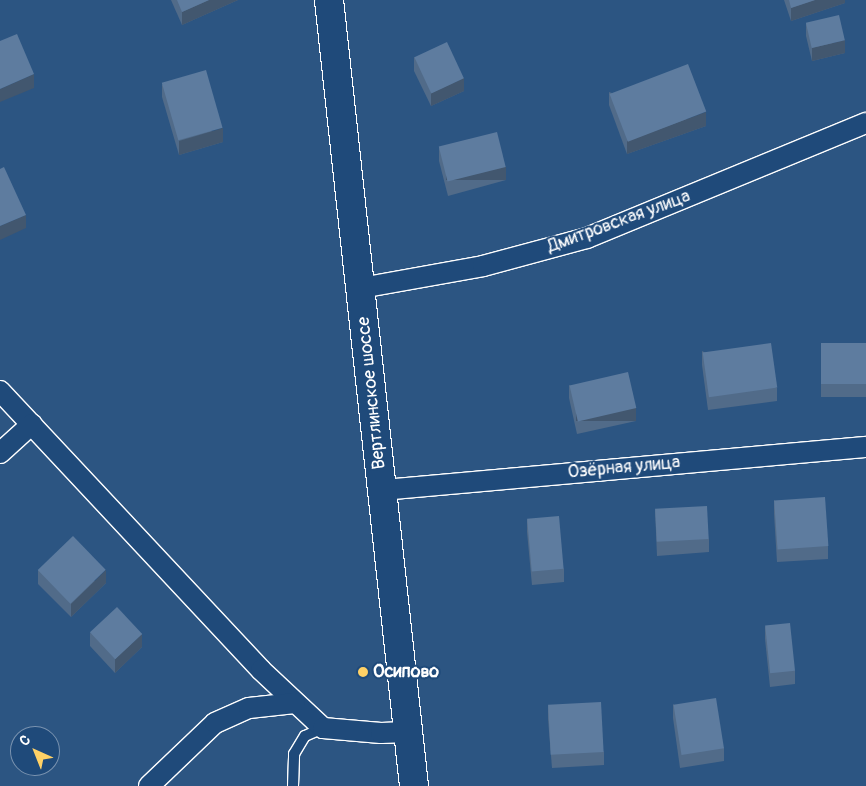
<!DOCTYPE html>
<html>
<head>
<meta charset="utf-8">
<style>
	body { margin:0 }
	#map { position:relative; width:866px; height:786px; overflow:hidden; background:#2c5582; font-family:Pangolin,sans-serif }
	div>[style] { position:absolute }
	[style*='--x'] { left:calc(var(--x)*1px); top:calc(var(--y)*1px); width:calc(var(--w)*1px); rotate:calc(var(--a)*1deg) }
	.roads { filter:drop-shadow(1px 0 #fff) drop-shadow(-1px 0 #fff) drop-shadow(0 1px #fff) drop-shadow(0 -1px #fff) }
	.lane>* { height:10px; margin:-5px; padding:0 5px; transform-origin:5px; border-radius:5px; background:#1f4a7a }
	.street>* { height:20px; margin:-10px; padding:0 10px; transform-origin:10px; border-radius:10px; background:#1f4a7a }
	.secondary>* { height:28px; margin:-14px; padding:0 14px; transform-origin:14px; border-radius:14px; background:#1f4a7a }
	.wall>* { inset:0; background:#516b89; transform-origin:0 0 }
	.shaded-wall>* { inset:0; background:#42576f; transform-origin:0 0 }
	.building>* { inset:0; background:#5e7c9f; transform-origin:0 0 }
	.dots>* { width:14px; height:14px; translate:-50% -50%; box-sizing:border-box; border:2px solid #1f4a7a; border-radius:50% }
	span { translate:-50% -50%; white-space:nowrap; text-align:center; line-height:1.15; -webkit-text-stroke:4px #1f4a7a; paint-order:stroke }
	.street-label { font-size:18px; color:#fff }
	.poi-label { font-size:18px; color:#fff; font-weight:700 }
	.left { translate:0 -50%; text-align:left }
	.north { position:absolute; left:10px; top:726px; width:50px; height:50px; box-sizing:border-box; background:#1f4a7a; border:1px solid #7992af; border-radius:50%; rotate:316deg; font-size:14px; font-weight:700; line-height:20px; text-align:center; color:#fff }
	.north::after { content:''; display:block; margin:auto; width:18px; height:22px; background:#ffd166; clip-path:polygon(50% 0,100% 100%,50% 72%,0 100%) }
</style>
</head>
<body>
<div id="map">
	<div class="roads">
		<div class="lane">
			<i style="--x:293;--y:786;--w:32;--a:-88"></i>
			<i style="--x:294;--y:754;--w:21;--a:-59"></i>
			<i style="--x:305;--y:736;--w:20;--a:-24"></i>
		</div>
		<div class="street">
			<i style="--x:361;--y:288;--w:124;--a:-10.2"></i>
			<i style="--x:483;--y:266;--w:108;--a:-15.1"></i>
			<i style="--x:587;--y:238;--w:302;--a:-22.4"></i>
			<i style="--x:0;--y:391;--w:382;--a:46.9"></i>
			<i style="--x:261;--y:670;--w:85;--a:43.1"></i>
			<i style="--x:323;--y:728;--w:58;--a:4.9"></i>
			<i style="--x:381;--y:733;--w:26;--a:-2"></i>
			<i style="--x:0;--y:453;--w:43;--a:-42.2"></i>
			<i style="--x:383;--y:490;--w:485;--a:-5.1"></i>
			<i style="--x:149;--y:786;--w:91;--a:-43.7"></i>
			<i style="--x:215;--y:723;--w:37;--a:-24"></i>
			<i style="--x:249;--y:708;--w:46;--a:-6.2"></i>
		</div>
		<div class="secondary">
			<i style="--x:329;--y:0;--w:791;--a:83.83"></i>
		</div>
	</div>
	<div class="wall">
		<i style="clip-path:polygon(171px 0,238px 0,182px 25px)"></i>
		<i style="clip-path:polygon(784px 0,845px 0,845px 3px,791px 21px)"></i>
		<i style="clip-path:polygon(806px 23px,845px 53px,812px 61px,806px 36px)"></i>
		<i style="clip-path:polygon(414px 57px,464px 91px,431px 106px,414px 71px)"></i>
		<i style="clip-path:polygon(162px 84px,223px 142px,179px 155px,162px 97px)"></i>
		<i style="clip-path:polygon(609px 92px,706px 126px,627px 154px,609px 105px)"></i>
		<i style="clip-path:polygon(439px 148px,506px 180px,448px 196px,439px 161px)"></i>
		<i style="left:866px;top:343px;width:54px;height:45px;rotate:90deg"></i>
		<i style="clip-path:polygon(702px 351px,777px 388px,777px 401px,708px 410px,702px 365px)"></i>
		<i style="clip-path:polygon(569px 385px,636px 421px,577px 434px,569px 398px)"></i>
		<i style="clip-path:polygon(774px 500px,828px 546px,828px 559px,777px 562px,774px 514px)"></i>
		<i style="clip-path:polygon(655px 510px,709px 539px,709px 552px,657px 556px)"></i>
		<i style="clip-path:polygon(527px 519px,564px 569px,564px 582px,532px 585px,527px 532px)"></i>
		<i style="clip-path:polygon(38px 570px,106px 583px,71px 617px,38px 584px)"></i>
		<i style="clip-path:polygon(765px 626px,795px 671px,795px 684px,770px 687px,765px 639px)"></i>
		<i style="clip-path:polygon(90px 633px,142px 647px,115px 673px,90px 646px)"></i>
		<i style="clip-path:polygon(673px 704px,724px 748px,724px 761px,680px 768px,673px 718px)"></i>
		<i style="clip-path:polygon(548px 706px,604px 752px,604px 765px,552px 768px,548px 719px)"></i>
	</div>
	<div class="shaded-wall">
		<i style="clip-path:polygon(209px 0,238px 0,182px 25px,182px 12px)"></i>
		<i style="clip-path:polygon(815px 0,845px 0,845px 3px,791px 21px,791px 8px)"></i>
		<i style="clip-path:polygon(845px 40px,845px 53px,812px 61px,812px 48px)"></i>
		<i style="clip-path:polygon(34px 74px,34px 88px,0 102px,0 89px)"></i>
		<i style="clip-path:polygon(464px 78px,464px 91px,431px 106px,431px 93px)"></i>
		<i style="clip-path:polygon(706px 112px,706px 126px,627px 154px,627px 141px)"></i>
		<i style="clip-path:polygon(223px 128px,223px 142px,179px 155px,179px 141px)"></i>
		<i style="left:506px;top:167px;width:13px;height:60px;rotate:90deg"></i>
		<i style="clip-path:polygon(26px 215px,26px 228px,0 240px,0 226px)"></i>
		<i style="left:636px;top:408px;width:13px;height:60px;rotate:90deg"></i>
		<i style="clip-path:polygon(106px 570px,106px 583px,71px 617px,71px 604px)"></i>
		<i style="clip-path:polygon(142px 634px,142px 647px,115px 673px,115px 659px)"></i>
	</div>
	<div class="building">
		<i style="clip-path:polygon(177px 0,209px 0,182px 12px)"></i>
		<i style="clip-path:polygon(789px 0,815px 0,791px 8px)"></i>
		<i style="left:839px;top:15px;width:26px;height:34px;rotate:77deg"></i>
		<i style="clip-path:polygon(17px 34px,34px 74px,0 89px,0 41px)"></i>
		<i style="left:447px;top:42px;width:40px;height:36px;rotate:65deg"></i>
		<i style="left:688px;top:64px;width:51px;height:84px;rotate:69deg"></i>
		<i style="left:206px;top:70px;width:60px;height:46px;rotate:74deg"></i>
		<i style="left:497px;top:132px;width:36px;height:60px;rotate:76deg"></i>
		<i style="clip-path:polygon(4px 167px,26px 215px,0 226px,0 169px)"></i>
		<i style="left:771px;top:343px;width:45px;height:69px;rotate:82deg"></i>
		<i style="left:866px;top:343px;width:41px;height:45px;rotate:90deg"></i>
		<i style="left:628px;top:372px;width:37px;height:60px;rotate:77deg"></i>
		<i style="left:825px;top:497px;width:49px;height:51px;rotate:86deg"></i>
		<i style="left:707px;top:506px;width:33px;height:52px;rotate:87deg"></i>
		<i style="left:559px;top:516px;width:53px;height:32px;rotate:85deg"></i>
		<i style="left:73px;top:536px;width:47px;height:49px;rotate:46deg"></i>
		<i style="left:117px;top:607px;width:37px;height:37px;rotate:47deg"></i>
		<i style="left:790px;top:623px;width:48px;height:25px;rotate:84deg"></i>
		<i style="left:716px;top:698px;width:51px;height:43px;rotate:81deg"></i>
		<i style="left:601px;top:702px;width:50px;height:53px;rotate:87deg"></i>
	</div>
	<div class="dots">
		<i style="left:363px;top:672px;background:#ffd166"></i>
	</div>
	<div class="street-label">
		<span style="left:619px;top:222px;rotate:-20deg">Дмитровская улица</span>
		<span style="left:372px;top:393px;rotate:-96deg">Вертлинское шоссе</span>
		<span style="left:624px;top:468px;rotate:-5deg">Озёрная улица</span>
	</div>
	<div class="poi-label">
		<span class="left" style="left:373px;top:672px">Осипово</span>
	</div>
	<div class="north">С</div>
</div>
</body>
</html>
